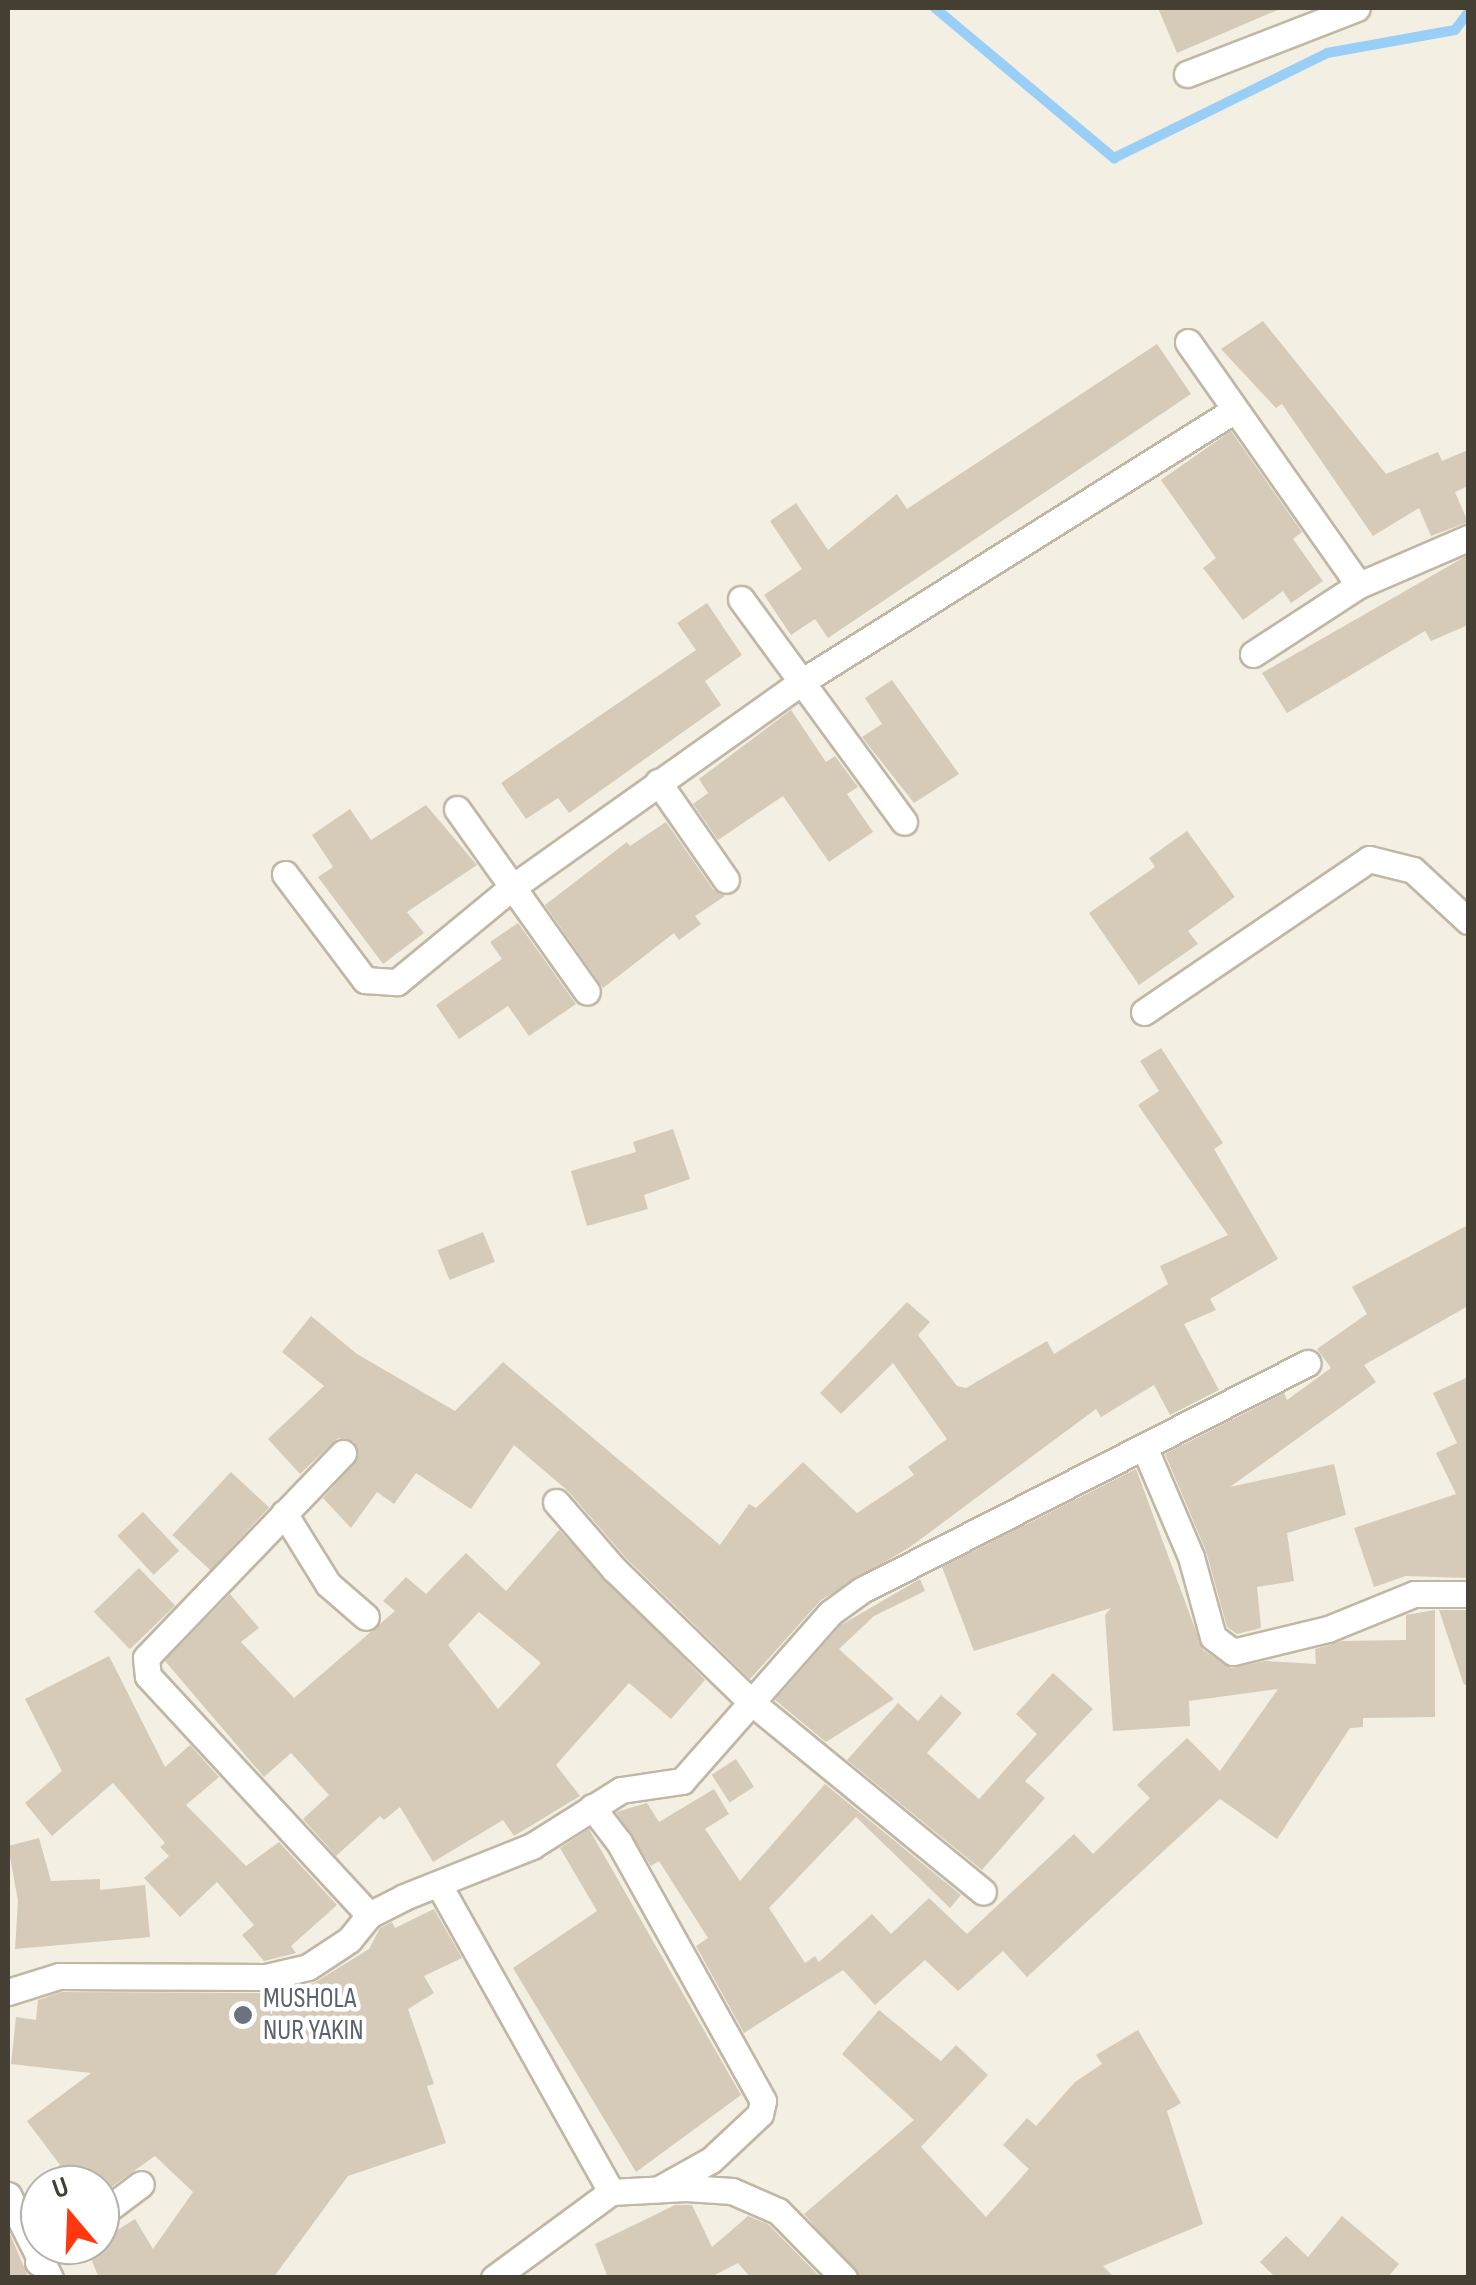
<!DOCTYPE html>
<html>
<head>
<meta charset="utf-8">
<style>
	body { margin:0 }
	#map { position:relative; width:1476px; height:2285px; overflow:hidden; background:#f3efe3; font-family:"Sofia Sans Condensed",sans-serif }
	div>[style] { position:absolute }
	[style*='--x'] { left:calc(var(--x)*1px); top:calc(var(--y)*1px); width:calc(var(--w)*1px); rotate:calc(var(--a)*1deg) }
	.stream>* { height:10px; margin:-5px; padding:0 5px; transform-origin:5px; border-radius:5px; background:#99cef7 }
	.building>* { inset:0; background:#d6cbb8; transform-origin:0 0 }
	.roads { filter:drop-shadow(2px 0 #c0b7a5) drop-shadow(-2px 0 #c0b7a5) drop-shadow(0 2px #c0b7a5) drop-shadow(0 -2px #c0b7a5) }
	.street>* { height:25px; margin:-12.5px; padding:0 12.5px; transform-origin:12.5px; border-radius:12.5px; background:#fff }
	.dots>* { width:28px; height:28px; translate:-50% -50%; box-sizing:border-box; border:5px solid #fff; border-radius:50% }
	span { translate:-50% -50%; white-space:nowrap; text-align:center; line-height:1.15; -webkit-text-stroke:9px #fff; paint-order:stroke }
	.worship-label { font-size:28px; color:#5b616d }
	.left { translate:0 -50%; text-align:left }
	.frame { position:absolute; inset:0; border:10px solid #463f33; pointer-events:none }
	.north { position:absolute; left:20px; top:2165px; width:100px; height:100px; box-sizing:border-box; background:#fff; border:2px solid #b5b2ad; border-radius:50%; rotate:341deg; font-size:28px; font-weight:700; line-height:40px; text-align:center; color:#463f33 }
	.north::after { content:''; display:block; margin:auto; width:35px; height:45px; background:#ff380f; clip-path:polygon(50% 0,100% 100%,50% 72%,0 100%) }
</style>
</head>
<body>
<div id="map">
	<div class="stream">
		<i style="--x:935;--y:8;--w:234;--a:40"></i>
		<i style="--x:1114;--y:158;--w:237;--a:-26.2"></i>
		<i style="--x:1327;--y:53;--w:130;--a:-10.2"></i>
		<i style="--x:1455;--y:30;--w:21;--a:-53"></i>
	</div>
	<div class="building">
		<i style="clip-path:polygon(1158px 8px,1282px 8px,1177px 53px)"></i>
		<i style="clip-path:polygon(1263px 321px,1386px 474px,1438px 452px,1442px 461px,1468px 450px,1468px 486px,1455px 492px,1468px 522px,1431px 536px,1419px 508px,1373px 536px,1282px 404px,1276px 408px,1221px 349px)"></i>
		<i style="clip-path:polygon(1157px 344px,1191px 394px,828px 638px,815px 619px,791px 635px,764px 595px,802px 569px,770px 521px,796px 503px,828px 550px,897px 494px,907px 509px)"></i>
		<i style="clip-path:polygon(1231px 431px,1302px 532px,1293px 539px,1323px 581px,1291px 603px,1283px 591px,1243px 620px,1203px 568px,1216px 558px,1161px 480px)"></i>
		<i style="clip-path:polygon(1468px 555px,1468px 625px,1431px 641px,1425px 631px,1287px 713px,1262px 673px)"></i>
		<i style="clip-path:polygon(707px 603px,742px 655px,705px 681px,721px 705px,569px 813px,558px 798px,526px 819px,501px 783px,696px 650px,677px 623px)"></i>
		<i style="clip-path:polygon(892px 680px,959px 774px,914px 803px,862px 737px,882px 724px,865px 698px)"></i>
		<i style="clip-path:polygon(791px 710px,826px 762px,835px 756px,858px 787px,847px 794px,873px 832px,829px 862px,783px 796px,718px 840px,693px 804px,708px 793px,699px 779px)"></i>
		<i style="clip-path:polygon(426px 805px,477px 865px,407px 912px,424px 933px,383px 964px,318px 877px,333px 867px,312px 835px,350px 809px,371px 840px)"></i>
		<i style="clip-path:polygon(666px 822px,713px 889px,725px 896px,695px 916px,701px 924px,679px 940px,674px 933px,603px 988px,545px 905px,627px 842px,630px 846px)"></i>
		<i style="clip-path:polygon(1187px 831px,1235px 897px,1188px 931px,1198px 944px,1139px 985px,1089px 913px,1155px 867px,1149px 858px)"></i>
		<i style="clip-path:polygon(518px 923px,576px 1004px,529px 1036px,508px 1006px,459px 1039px,436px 1005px,502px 959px,490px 942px)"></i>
		<i style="clip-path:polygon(1161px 1048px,1223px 1143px,1214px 1149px,1278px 1259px,1210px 1299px,1216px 1310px,1184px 1324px,1219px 1390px,1170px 1415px,1154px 1385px,1101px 1417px,1096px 1409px,910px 1547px,821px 1600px,750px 1679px,626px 1558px,568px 1491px,514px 1445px,471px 1509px,416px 1473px,394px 1504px,377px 1492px,351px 1528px,323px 1498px,355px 1463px,355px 1442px,338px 1438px,300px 1474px,268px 1439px,324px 1386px,282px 1352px,311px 1316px,357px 1354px,455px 1411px,503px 1362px,720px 1545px,749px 1504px,756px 1508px,803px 1462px,857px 1513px,914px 1475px,908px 1467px,947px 1439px,893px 1363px,841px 1414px,820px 1393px,907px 1302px,930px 1322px,918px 1335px,957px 1386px,966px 1388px,1047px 1341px,1054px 1354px,1168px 1284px,1160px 1266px,1228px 1235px,1138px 1105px,1159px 1091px,1140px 1061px)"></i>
		<i style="clip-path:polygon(673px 1129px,690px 1179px,644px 1195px,648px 1209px,587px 1226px,571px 1171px,636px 1152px,633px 1142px)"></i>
		<i style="clip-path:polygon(1468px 1225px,1468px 1306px,1364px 1365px,1376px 1382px,1230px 1487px,1334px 1464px,1346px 1515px,1287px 1533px,1294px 1581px,1257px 1587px,1261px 1628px,1237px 1634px,1227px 1627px,1206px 1551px,1165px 1454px,1284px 1393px,1287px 1400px,1331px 1368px,1317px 1349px,1367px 1314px,1352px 1287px)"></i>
		<i style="left:483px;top:1232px;width:32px;height:49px;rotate:68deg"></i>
		<i style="clip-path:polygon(1468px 1377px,1468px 1578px,1406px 1576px,1374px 1587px,1354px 1528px,1456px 1494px,1436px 1453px,1457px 1443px,1433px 1393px)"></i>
		<i style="clip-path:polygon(1136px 1469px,1203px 1650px,1231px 1668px,1265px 1661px,1316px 1664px,1315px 1649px,1342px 1641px,1406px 1640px,1406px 1615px,1435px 1610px,1435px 1717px,1363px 1718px,1363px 1727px,1350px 1728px,1277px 1839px,1220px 1799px,1027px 1977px,1003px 1951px,958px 1991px,925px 1960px,875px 2005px,843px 1970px,744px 2033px,696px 1946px,708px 1938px,659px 1861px,651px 1866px,616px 1812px,647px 1803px,659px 1822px,714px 1789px,729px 1814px,705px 1829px,740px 1881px,825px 1784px,961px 1895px,950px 1908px,856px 1817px,769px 1908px,805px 1963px,815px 1956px,819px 1962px,872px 1914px,891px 1934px,929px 1898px,967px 1934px,1074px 1834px,1093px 1854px,1150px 1798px,1137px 1785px,1187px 1738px,1220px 1771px,1278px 1689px,1189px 1701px,1190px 1726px,1113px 1731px,1105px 1615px,1111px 1608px,974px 1651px,942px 1567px)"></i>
		<i style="left:231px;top:1472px;width:52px;height:86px;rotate:43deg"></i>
		<i style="left:143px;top:1512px;width:53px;height:35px;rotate:47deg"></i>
		<i style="clip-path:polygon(evenodd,559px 1530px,705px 1680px,671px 1719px,629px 1683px,556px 1765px,580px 1796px,514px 1836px,503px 1820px,433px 1862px,400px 1807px,384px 1820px,380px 1816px,336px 1856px,303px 1819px,329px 1795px,291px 1753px,264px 1777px,165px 1661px,230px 1594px,259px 1628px,241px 1642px,294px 1698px,395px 1611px,383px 1601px,406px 1577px,426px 1594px,466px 1553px,506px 1591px,559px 1530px,479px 1612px,541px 1663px,498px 1709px,448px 1645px,479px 1612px)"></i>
		<i style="left:139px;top:1568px;width:52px;height:63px;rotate:46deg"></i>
		<i style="clip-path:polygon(920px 1579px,925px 1591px,874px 1616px,839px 1649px,894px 1699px,826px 1742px,775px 1700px,841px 1625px)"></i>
		<i style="clip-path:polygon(1439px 1610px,1468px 1610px,1468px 1684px,1464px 1685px)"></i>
		<i style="clip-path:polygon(109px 1656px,165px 1767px,190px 1745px,219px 1777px,186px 1805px,246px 1866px,279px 1842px,337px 1905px,291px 1946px,296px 1953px,264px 1961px,242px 1935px,254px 1925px,217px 1882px,180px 1917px,144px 1878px,169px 1856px,160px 1847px,165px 1843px,113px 1783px,52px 1836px,25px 1803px,62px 1771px,25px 1699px)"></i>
		<i style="clip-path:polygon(1053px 1673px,1093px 1709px,1025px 1781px,1045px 1798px,982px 1870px,847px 1760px,898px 1703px,918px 1721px,941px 1695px,962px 1713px,927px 1753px,979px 1799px,1037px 1734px,1016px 1714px)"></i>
		<i style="left:736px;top:1759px;width:33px;height:29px;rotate:57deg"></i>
		<i style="clip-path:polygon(589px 1829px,741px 2095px,636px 2172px,513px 1968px,597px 1911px,560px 1848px)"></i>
		<i style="clip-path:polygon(39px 1838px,51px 1881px,100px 1879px,100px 1890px,145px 1885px,150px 1937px,15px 1949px,18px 1901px,8px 1846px)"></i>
		<i style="clip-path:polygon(434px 1909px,462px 1958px,424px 1976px,434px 1993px,408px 2009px,434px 2084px,427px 2086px,446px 2143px,348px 2176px,273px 2278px,99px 2278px,87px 2249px,135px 2219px,153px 2249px,193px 2192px,155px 2156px,100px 2195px,100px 2185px,34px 2185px,60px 2165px,27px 2121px,91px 2073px,11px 2064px,16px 2017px,36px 2020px,38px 2000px,61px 1992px,266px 1993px,314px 1983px,369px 1949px,380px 1928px,392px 1922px,395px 1928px)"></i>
		<i style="clip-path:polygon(879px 2010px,941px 2061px,956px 2045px,988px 2075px,921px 2147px,986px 2217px,1029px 2169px,1003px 2145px,1027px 2118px,1036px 2126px,1075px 2082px,1102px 2064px,1096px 2055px,1138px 2030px,1181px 2103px,1167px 2111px,1203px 2224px,1103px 2266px,1115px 2278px,860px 2278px,804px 2214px,914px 2120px,842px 2054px)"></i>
		<i style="clip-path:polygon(675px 2205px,692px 2205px,712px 2247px,748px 2216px,768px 2224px,821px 2278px,751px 2278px,738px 2263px,709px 2278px,608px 2278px,595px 2244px)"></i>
		<i style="clip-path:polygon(1342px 2216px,1399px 2264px,1387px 2278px,1276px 2278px,1260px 2262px,1286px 2236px,1308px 2257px)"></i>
		<i style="clip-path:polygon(10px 2234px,27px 2274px,23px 2278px,8px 2278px)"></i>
	</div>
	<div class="roads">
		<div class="street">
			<i style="--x:1187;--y:74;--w:182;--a:-21.2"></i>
			<i style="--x:1188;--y:342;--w:297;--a:54.9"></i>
			<i style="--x:741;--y:599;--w:276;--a:53.8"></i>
			<i style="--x:1253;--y:654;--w:126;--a:-33.1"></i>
			<i style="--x:1359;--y:585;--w:119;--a:-23.3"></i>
			<i style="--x:658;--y:782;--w:119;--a:55.2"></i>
			<i style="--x:457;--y:809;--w:224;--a:54.6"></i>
			<i style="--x:285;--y:874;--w:133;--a:53"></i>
			<i style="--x:365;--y:980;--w:32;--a:4"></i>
			<i style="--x:397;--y:982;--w:146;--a:-39.5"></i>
			<i style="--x:510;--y:889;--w:354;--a:-35.4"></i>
			<i style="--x:798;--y:684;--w:514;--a:-32.11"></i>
			<i style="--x:1144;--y:1012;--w:272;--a:-34.2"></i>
			<i style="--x:1369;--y:859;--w:45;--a:14"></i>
			<i style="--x:1413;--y:870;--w:75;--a:42.8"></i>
			<i style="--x:1145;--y:1449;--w:117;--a:66.9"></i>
			<i style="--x:1191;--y:1557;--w:83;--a:74.6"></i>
			<i style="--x:1213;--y:1637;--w:25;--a:37"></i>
			<i style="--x:1233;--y:1652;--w:98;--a:-13.6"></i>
			<i style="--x:1328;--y:1629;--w:93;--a:-22.1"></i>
			<i style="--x:1414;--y:1594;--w:54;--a:0"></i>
			<i style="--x:343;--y:1453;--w:284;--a:133.9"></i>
			<i style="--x:146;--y:1658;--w:18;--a:84"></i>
			<i style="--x:148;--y:1676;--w:326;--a:47.2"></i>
			<i style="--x:556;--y:1502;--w:89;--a:49.1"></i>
			<i style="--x:614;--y:1569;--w:190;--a:44.1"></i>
			<i style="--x:750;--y:1701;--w:301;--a:39.3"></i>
			<i style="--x:284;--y:1513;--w:84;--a:58.2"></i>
			<i style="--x:328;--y:1584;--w:50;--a:41"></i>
			<i style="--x:592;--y:1807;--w:44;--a:52.4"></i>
			<i style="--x:619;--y:1842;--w:296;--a:60.9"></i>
			<i style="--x:763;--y:2101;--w:13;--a:103"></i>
			<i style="--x:760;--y:2114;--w:67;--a:136.8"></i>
			<i style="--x:711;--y:2160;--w:60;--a:150.9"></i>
			<i style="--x:439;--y:1885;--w:352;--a:60.7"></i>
			<i style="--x:8;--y:1992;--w:53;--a:-17.4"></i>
			<i style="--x:59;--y:1976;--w:207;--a:0.3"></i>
			<i style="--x:266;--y:1977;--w:43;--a:-13.4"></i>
			<i style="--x:308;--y:1967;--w:49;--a:-33.4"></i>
			<i style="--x:349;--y:1940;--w:32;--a:-51"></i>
			<i style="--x:369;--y:1915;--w:39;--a:-27"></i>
			<i style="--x:404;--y:1897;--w:138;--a:-21.7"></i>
			<i style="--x:532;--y:1846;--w:105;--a:-32.2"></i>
			<i style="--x:621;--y:1790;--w:62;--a:-8.4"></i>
			<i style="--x:682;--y:1781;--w:224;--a:-48.6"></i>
			<i style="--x:830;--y:1613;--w:39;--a:-36"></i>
			<i style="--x:862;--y:1590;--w:500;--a:-27"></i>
			<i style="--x:8;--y:2195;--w:93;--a:63.2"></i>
			<i style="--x:100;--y:2215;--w:51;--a:-37.1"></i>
			<i style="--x:38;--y:2262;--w:28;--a:-38"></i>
			<i style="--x:494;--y:2278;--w:145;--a:-36.3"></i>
			<i style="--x:611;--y:2192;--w:75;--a:-3.1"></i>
			<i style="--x:686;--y:2188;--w:46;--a:3.7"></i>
			<i style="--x:732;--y:2191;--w:50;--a:23.5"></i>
			<i style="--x:778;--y:2211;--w:94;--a:45.4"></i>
		</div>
	</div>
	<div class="dots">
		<i style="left:243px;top:2015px;background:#6b7280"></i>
	</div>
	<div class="worship-label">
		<span class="left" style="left:263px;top:2015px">MUSHOLA<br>NUR YAKIN</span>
	</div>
	<div class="frame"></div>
	<div class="north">U</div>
</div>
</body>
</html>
